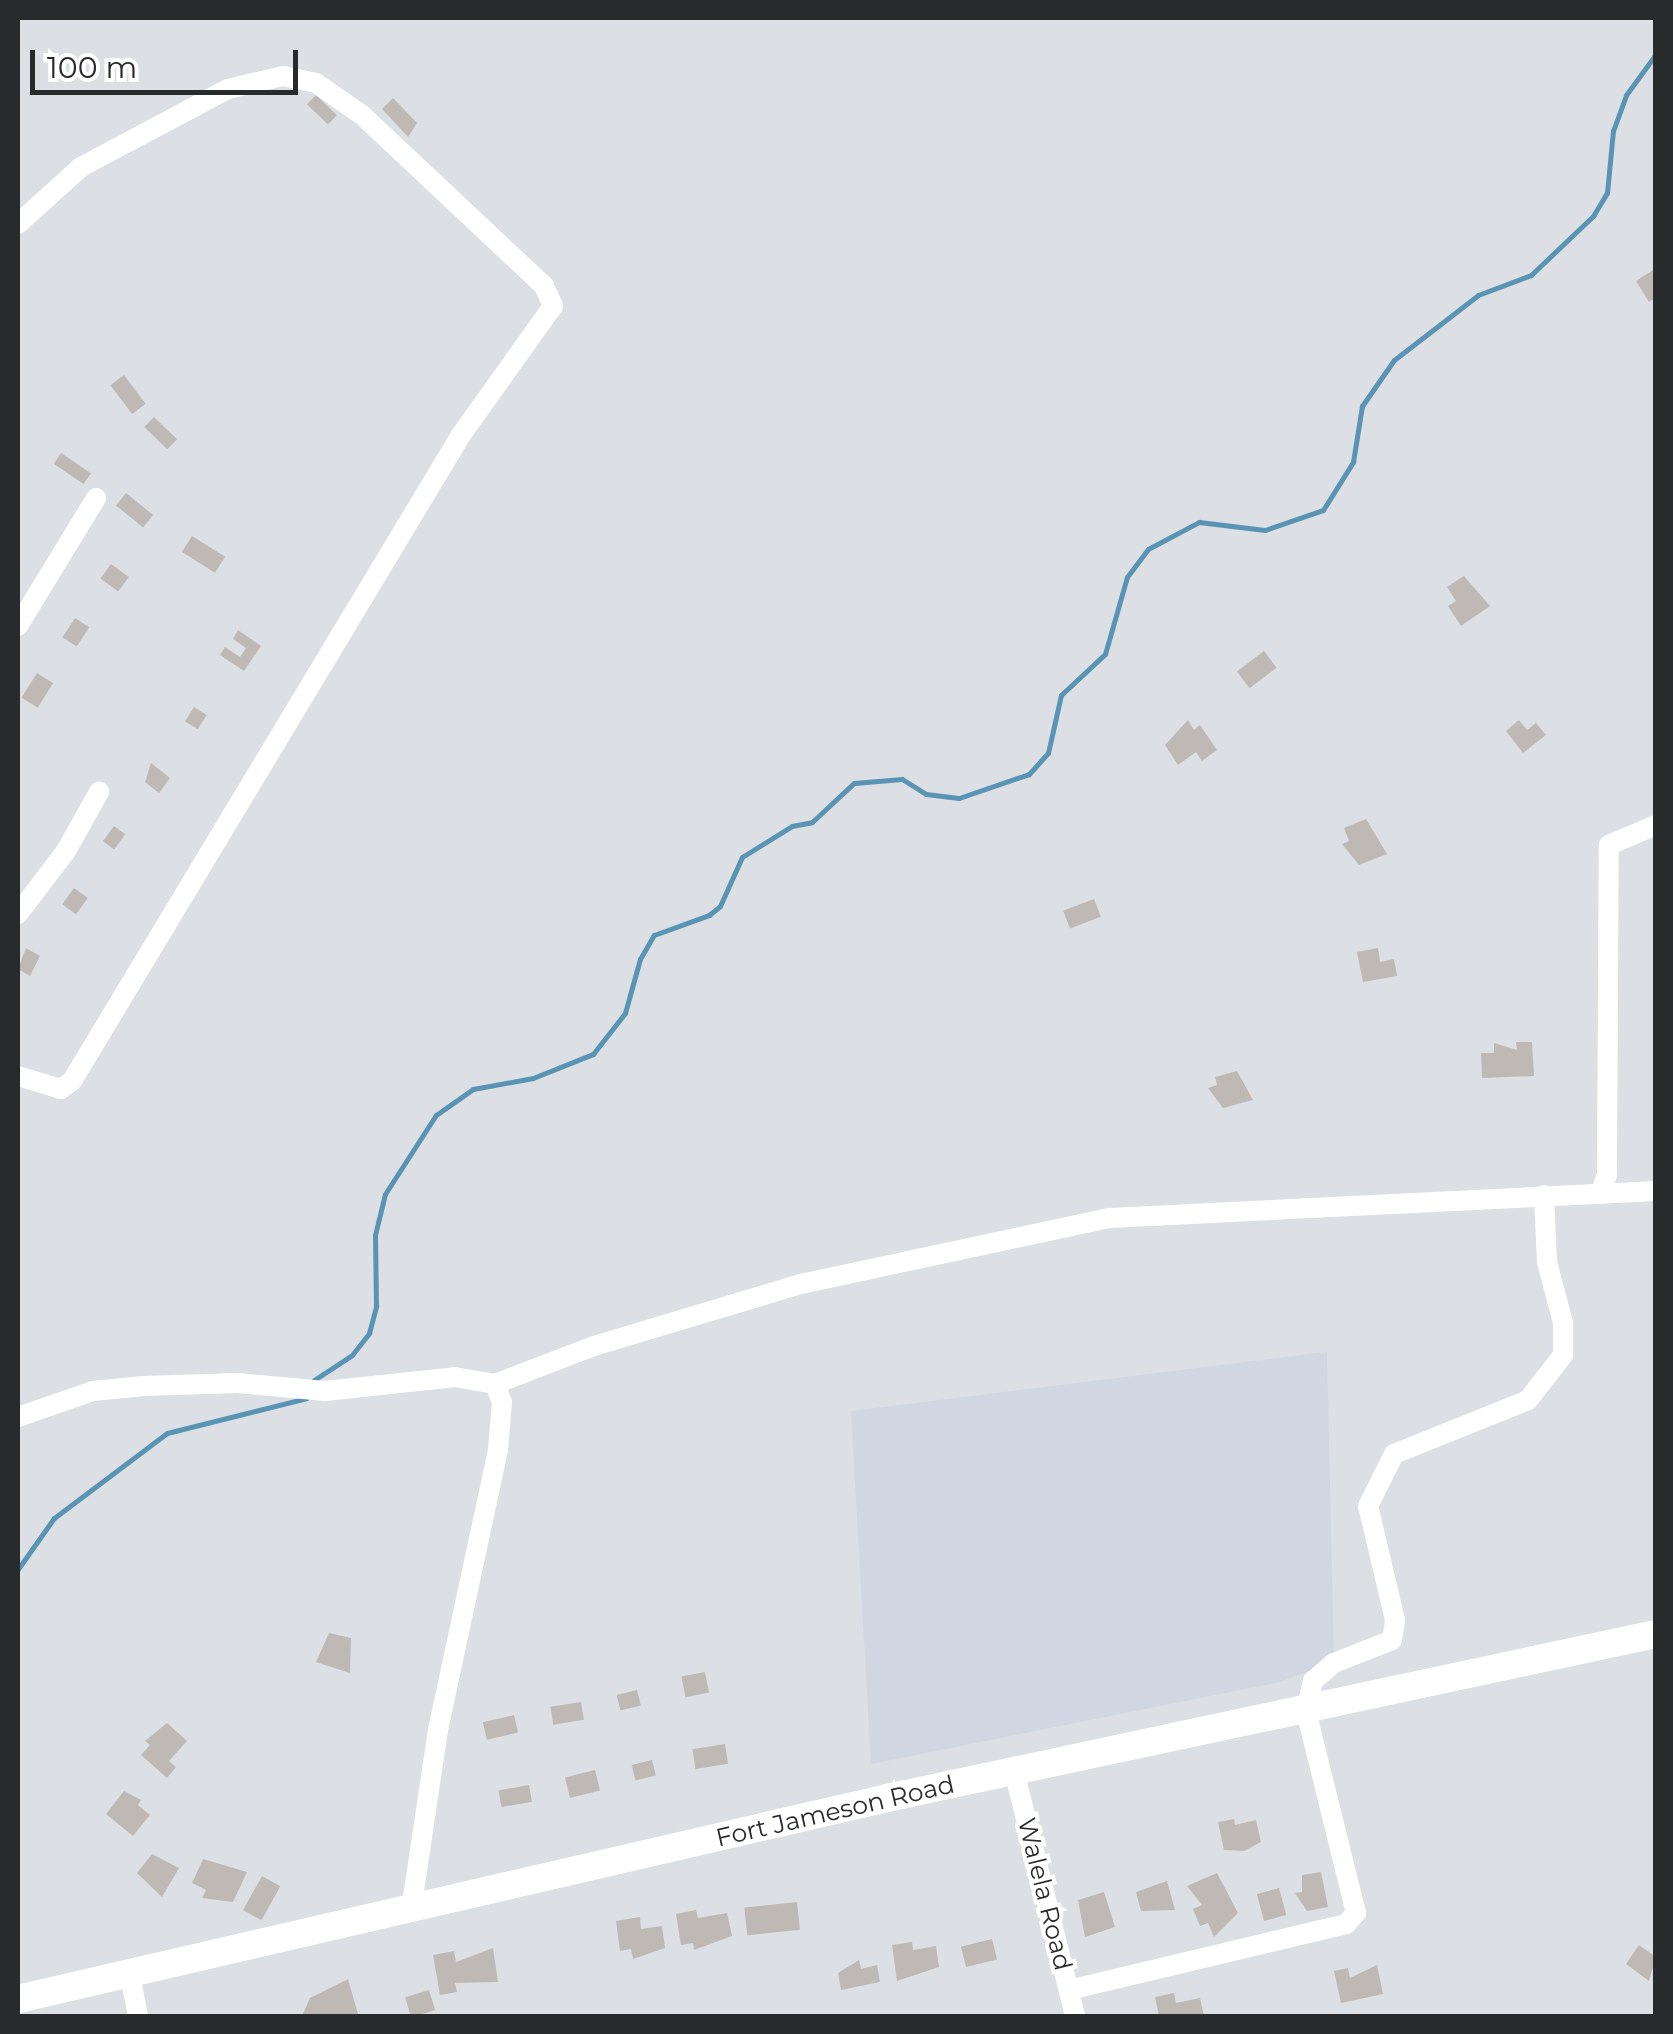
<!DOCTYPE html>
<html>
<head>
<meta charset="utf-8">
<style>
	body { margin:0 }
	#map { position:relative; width:1673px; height:2034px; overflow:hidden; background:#dcdfe4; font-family:Montserrat,sans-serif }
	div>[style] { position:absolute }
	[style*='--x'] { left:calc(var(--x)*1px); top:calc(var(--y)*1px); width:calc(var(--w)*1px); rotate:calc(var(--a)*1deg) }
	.built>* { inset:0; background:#d0d6e2 }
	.stream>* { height:5px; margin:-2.5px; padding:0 2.5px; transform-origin:2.5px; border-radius:2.5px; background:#5994b5 }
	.building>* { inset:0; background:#bfb9b6; transform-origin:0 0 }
	.street>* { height:20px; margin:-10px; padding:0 10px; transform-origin:10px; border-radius:10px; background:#fff }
	.secondary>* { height:28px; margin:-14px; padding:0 14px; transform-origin:14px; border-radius:14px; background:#fff }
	span { translate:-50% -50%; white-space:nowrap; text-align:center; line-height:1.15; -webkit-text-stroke:8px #fff; paint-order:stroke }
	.street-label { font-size:25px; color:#292a2c }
	.frame { position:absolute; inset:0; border:20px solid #292a2c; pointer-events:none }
	.scale { position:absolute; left:30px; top:50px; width:268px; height:45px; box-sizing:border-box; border:5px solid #292a2c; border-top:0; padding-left:12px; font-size:30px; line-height:35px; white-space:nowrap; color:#292a2c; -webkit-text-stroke:8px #fff; paint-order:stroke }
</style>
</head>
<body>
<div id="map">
	<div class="built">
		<i style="clip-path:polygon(1327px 1352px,1334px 1662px,1279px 1682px,871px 1764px,851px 1411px)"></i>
	</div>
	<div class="stream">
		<i style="--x:314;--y:1380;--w:45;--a:-33.3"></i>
		<i style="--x:352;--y:1355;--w:28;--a:-52"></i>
		<i style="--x:369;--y:1333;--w:28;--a:-75"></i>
		<i style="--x:376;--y:1306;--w:71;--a:-90.8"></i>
		<i style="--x:375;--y:1235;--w:42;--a:-76.3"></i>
		<i style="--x:385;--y:1194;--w:94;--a:-57.2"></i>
		<i style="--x:436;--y:1115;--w:45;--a:-35.1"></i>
		<i style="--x:473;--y:1089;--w:61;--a:-10.4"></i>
		<i style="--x:533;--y:1078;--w:65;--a:-21.8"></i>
		<i style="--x:593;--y:1054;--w:52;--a:-52"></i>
		<i style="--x:625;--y:1013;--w:56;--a:-74.5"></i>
		<i style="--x:640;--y:959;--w:28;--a:-60"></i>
		<i style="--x:654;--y:935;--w:59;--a:-20"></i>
		<i style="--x:709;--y:915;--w:14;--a:-39"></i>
		<i style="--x:720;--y:906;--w:54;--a:-65.8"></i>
		<i style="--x:742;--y:857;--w:59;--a:-31.8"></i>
		<i style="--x:792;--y:826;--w:20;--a:-11"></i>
		<i style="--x:812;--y:822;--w:57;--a:-42.9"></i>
		<i style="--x:854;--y:783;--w:48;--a:-4.8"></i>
		<i style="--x:902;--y:779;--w:28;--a:32"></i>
		<i style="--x:926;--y:794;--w:33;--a:7"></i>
		<i style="--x:959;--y:798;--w:74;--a:-18.9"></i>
		<i style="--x:1029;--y:774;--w:28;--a:-48"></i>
		<i style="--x:1048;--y:753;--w:59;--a:-77.4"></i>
		<i style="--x:1061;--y:695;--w:60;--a:-43"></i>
		<i style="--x:1105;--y:654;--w:80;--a:-74.1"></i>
		<i style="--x:1127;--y:577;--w:35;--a:-53"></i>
		<i style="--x:1148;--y:549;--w:58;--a:-27.9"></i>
		<i style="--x:1199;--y:522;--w:66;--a:6.9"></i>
		<i style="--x:1265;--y:530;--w:61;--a:-19"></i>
		<i style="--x:1323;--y:510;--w:57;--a:-58"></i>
		<i style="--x:1353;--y:462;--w:57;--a:-80.9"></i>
		<i style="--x:1362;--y:406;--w:56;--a:-55.2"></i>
		<i style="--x:1394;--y:360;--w:106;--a:-37.7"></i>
		<i style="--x:1478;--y:295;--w:57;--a:-20.7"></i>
		<i style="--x:1531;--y:275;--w:86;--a:-43.6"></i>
		<i style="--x:1593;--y:216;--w:27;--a:-59"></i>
		<i style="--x:1607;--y:193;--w:62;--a:-84.5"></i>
		<i style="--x:1613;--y:131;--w:38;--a:-70"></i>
		<i style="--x:1626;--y:95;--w:51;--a:-53.8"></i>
		<i style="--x:18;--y:1569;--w:62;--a:-54.8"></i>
		<i style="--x:54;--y:1518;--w:141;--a:-37"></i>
		<i style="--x:167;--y:1433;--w:144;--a:-14"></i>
	</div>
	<div class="building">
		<i style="left:316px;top:95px;width:29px;height:13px;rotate:44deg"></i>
		<i style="clip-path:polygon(393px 98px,417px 123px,408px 137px,382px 109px)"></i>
		<i style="clip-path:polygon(1656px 268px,1656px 298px,1649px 302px,1636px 281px)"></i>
		<i style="left:124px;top:375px;width:36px;height:17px;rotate:53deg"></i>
		<i style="left:154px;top:417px;width:32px;height:14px;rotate:44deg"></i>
		<i style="left:61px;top:453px;width:36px;height:13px;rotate:34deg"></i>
		<i style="left:126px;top:493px;width:35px;height:16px;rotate:39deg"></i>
		<i style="left:192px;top:536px;width:39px;height:19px;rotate:32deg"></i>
		<i style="left:111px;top:564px;width:22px;height:18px;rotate:36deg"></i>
		<i style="clip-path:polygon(1464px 576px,1490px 606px,1461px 626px,1448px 606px,1456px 601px,1447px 587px)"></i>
		<i style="left:75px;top:618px;width:17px;height:23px;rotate:33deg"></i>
		<i style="clip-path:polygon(238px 630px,261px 646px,244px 671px,220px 655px,225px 647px,240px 657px,246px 648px,233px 639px)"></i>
		<i style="left:1264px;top:651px;width:21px;height:34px;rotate:53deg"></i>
		<i style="left:37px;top:673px;width:19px;height:29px;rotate:32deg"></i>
		<i style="left:194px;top:707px;width:15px;height:17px;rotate:32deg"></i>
		<i style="clip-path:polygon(1188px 720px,1194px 730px,1200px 725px,1217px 750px,1202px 761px,1196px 752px,1178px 765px,1165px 745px)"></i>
		<i style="clip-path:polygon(1519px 720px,1527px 730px,1536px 723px,1546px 735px,1523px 753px,1506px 731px)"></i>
		<i style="clip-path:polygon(151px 763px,170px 778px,159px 793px,145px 782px)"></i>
		<i style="clip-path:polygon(1366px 819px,1387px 854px,1359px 865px,1342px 844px,1349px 841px,1344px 828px)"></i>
		<i style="left:114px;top:826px;width:14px;height:19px;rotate:36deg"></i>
		<i style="left:74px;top:888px;width:17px;height:20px;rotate:36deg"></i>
		<i style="left:1094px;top:899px;width:19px;height:33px;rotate:69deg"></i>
		<i style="clip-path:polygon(26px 948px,40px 956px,30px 976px,18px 969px)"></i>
		<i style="clip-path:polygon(1378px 948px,1380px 962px,1394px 959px,1397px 976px,1363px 982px,1357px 952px)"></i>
		<i style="clip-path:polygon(1516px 1042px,1532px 1042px,1534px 1076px,1482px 1078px,1481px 1053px,1494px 1053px,1494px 1043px,1517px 1050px)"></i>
		<i style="clip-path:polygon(1237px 1071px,1253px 1100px,1223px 1108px,1208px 1088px,1217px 1085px,1215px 1077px)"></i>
		<i style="clip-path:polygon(329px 1633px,351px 1638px,350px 1673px,316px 1662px)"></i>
		<i style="left:705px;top:1672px;width:21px;height:24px;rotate:79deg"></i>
		<i style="left:637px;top:1690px;width:16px;height:21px;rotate:76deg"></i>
		<i style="left:581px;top:1702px;width:18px;height:31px;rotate:81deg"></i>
		<i style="left:514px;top:1715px;width:18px;height:32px;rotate:77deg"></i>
		<i style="clip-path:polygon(167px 1723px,187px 1741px,169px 1761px,176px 1767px,167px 1778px,141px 1755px,150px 1745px,145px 1741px)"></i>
		<i style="left:725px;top:1744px;width:20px;height:33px;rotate:81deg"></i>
		<i style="left:652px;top:1760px;width:16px;height:21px;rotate:76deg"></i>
		<i style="left:595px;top:1770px;width:21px;height:31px;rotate:76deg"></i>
		<i style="left:529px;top:1785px;width:17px;height:31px;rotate:80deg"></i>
		<i style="clip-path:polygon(124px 1791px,141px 1800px,138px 1805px,150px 1815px,133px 1836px,106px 1814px)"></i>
		<i style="clip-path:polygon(1234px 1819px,1235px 1825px,1256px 1820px,1261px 1842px,1244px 1851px,1224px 1850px,1218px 1822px)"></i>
		<i style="clip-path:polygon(152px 1854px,179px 1868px,162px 1897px,137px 1873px)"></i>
		<i style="clip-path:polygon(203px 1859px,247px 1872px,233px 1902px,202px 1898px,206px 1890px,192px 1883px)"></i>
		<i style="clip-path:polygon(1321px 1872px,1328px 1907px,1307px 1911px,1295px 1893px,1302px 1892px,1302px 1875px)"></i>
		<i style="clip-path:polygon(1217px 1873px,1238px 1913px,1214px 1937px,1208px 1923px,1200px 1926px,1193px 1909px,1202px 1905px,1187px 1886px)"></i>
		<i style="left:262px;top:1876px;width:21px;height:39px;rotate:29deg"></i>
		<i style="clip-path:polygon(1167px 1881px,1175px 1910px,1141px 1911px,1136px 1892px)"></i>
		<i style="left:1279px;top:1888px;width:28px;height:23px;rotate:75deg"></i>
		<i style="clip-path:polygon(1104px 1892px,1115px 1927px,1085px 1937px,1078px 1900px)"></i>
		<i style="left:797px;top:1902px;width:28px;height:53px;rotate:84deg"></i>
		<i style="clip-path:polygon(696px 1910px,698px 1918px,727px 1913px,732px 1936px,694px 1950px,693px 1943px,681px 1945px,676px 1914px)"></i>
		<i style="clip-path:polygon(640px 1917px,641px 1929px,662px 1926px,665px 1948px,633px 1959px,631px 1949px,620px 1951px,616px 1921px)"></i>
		<i style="left:992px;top:1939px;width:21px;height:32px;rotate:76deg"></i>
		<i style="clip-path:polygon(912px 1942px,913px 1950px,936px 1946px,939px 1967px,897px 1981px,892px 1945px)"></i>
		<i style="clip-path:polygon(1639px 1945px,1656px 1957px,1649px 1981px,1626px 1964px)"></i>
		<i style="clip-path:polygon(493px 1948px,498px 1982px,455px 1983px,457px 1992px,440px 1995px,433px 1955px,454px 1951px,456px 1962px)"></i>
		<i style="clip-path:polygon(859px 1960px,861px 1969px,877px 1965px,880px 1982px,841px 1990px,838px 1973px)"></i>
		<i style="clip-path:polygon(1377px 1965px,1383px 1994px,1341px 2003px,1334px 1971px,1348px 1968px,1350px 1978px)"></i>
		<i style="clip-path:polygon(348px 1979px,358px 2014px,302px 2016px,310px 1998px)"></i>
		<i style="left:429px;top:1990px;width:21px;height:25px;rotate:73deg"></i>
		<i style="clip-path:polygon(1174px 1993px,1176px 2003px,1200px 1998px,1204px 2016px,1159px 2016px,1155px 1997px)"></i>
	</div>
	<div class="street">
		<i style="--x:18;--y:224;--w:85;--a:-42.1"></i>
		<i style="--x:81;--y:167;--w:166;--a:-28"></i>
		<i style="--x:228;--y:89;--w:57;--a:-13.3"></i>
		<i style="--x:283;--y:76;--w:34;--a:12"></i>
		<i style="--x:316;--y:83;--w:56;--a:34.8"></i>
		<i style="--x:362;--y:115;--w:250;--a:43.2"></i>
		<i style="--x:544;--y:286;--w:22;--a:66"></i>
		<i style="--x:553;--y:306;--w:158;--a:125.5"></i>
		<i style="--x:461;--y:435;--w:754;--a:121.05"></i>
		<i style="--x:72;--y:1081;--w:14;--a:144"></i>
		<i style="--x:61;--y:1089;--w:45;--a:-163.2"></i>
		<i style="--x:18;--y:626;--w:150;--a:-58.6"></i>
		<i style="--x:18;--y:914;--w:79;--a:-52.7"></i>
		<i style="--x:66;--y:851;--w:68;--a:-60.8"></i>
		<i style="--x:1600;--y:1194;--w:20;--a:-70"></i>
		<i style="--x:1607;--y:1175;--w:330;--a:-89.7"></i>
		<i style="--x:1609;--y:845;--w:51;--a:-23.1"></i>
		<i style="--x:495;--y:1384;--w:106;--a:-21"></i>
		<i style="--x:594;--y:1346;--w:216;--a:-16.7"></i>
		<i style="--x:801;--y:1284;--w:316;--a:-12.1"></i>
		<i style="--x:1110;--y:1218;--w:547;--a:-2.83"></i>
		<i style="--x:18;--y:1417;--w:79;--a:-19.1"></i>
		<i style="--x:93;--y:1391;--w:51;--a:-5.6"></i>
		<i style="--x:144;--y:1386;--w:94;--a:-1.8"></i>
		<i style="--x:238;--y:1383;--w:87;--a:5.3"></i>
		<i style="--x:325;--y:1391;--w:131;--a:-6.1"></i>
		<i style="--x:455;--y:1377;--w:41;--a:9.9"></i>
		<i style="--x:495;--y:1384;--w:19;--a:69"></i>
		<i style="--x:502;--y:1402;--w:48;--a:94.8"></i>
		<i style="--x:498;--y:1450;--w:286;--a:102.1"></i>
		<i style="--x:438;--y:1730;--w:182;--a:98.5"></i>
		<i style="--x:1014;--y:1771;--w:252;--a:76"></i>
		<i style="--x:130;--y:1975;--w:42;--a:79"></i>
		<i style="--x:1069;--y:1990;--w:285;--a:-13.4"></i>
		<i style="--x:1346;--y:1924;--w:15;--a:-48"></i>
		<i style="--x:1356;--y:1913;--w:208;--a:-103.9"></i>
		<i style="--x:1306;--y:1711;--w:31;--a:-77"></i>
		<i style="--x:1313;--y:1681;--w:28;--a:-41"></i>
		<i style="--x:1334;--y:1663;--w:62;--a:-21.6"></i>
		<i style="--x:1392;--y:1640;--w:20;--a:-81"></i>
		<i style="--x:1395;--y:1620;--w:117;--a:-103.3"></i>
		<i style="--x:1368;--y:1506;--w:58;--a:-63.4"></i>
		<i style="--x:1394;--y:1454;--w:144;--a:-21.9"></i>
		<i style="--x:1528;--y:1400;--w:57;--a:-52.1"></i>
		<i style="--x:1563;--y:1355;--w:32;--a:-90"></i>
		<i style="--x:1563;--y:1323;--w:63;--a:-104.7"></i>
		<i style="--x:1547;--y:1262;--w:67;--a:-92.6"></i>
	</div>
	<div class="secondary">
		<i style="--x:18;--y:1999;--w:892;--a:-13.02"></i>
		<i style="--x:887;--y:1798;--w:786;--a:-12.04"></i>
	</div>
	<div class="street-label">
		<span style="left:835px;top:1811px;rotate:-13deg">Fort Jameson Road</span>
		<span style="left:1045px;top:1894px;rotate:76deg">Walela Road</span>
	</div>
	<div class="frame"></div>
	<div class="scale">100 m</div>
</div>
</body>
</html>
